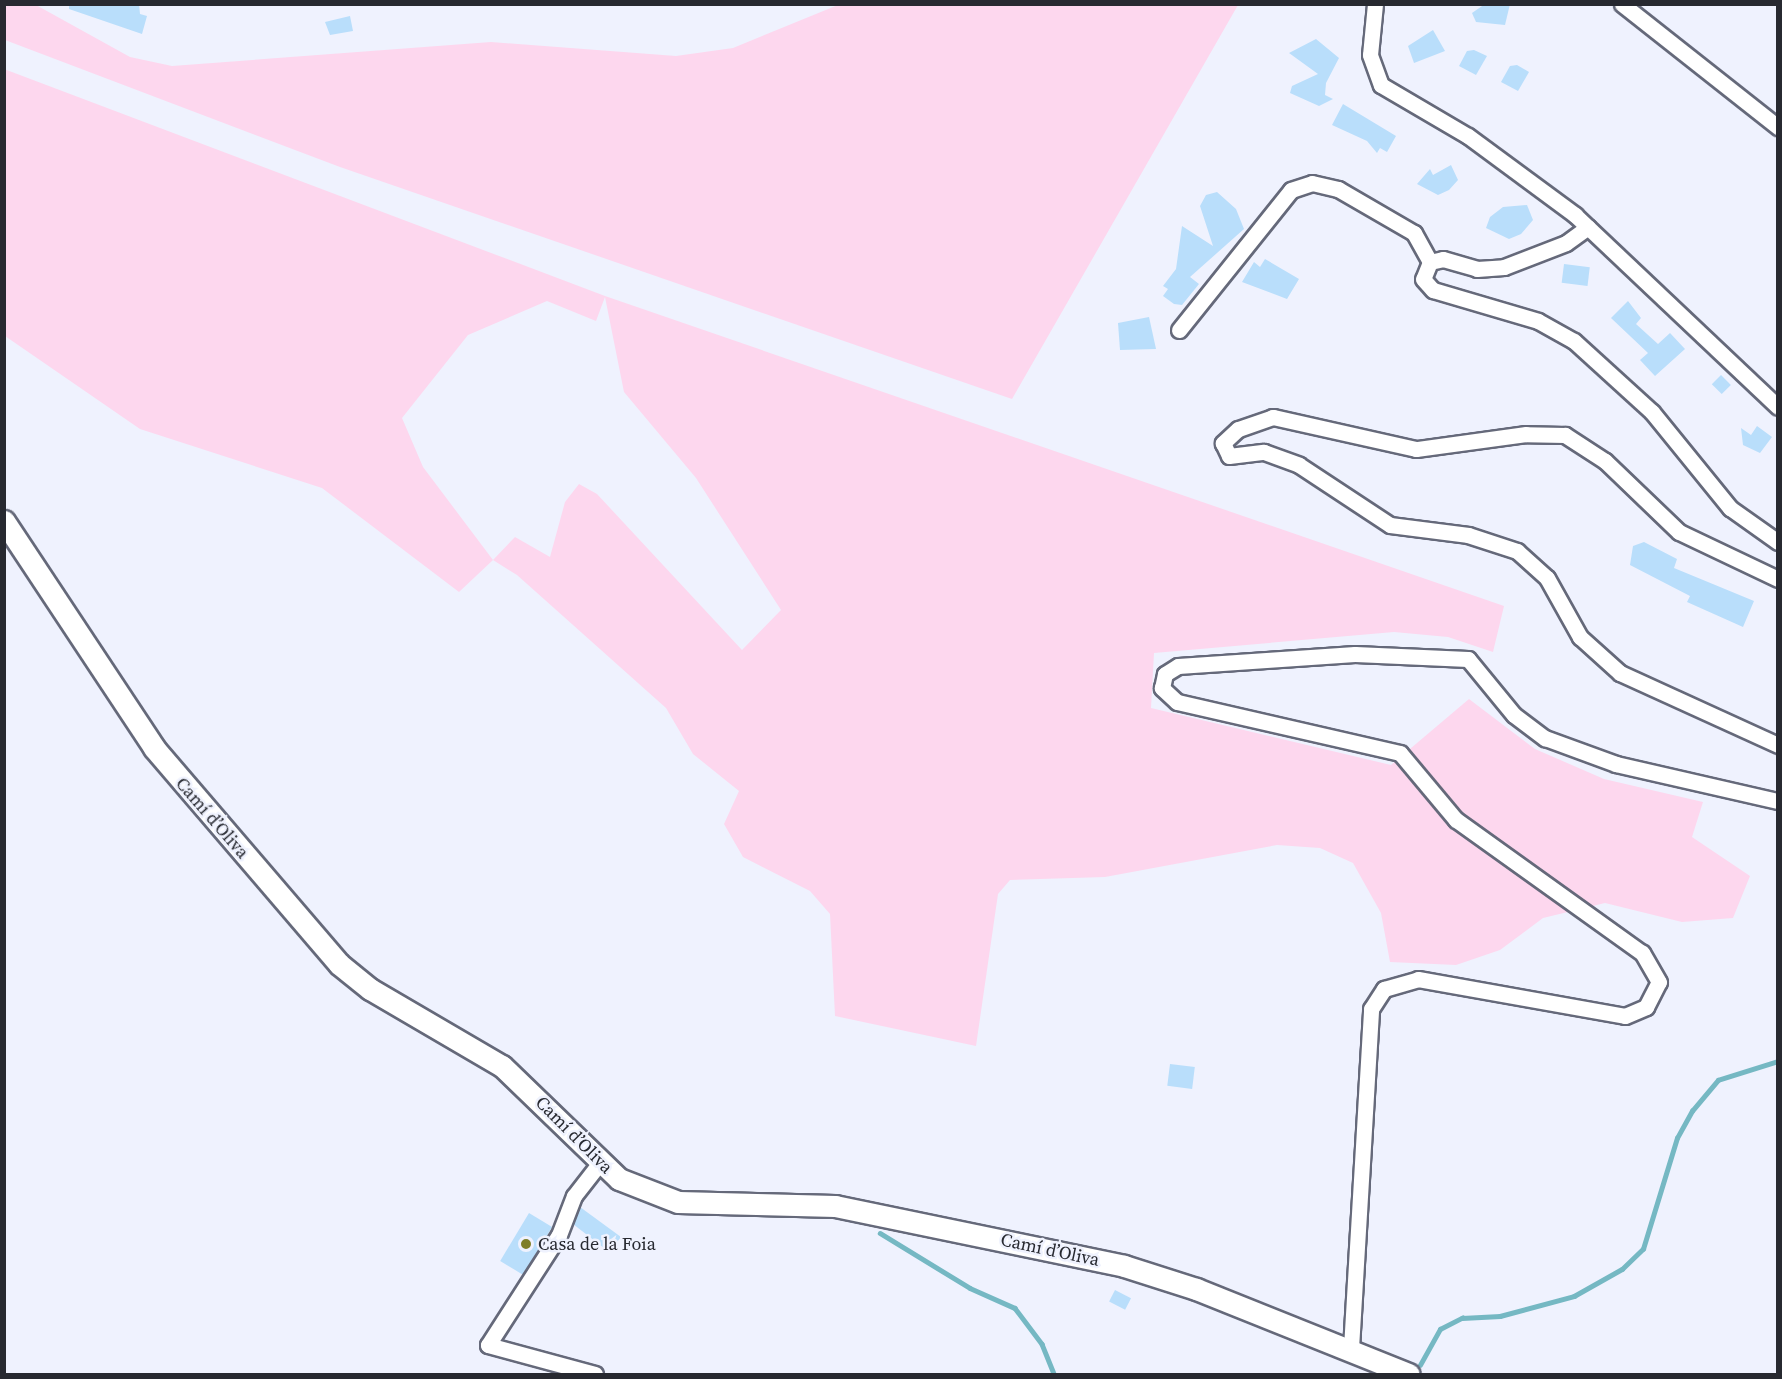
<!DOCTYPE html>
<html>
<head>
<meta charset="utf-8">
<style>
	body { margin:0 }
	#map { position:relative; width:1782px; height:1379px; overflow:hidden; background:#eff2fe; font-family:"Source Serif 4",serif }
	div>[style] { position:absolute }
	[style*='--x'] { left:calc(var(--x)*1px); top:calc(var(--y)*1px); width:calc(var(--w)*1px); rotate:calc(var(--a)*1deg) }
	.green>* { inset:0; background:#fdd7ee }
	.stream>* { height:4.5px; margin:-2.25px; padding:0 2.25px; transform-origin:2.25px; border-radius:2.25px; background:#75b8c3 }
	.building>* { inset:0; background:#b9defb; transform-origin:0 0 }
	.roads { filter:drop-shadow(2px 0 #65697a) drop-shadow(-2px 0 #65697a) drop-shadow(0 2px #65697a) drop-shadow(0 -2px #65697a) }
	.street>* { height:15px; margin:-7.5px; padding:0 7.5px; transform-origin:7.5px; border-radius:7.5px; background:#fff }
	.secondary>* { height:21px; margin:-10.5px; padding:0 10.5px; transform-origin:10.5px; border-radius:10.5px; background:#fff }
	.dots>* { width:16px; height:16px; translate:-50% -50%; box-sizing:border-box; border:3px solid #eff2fe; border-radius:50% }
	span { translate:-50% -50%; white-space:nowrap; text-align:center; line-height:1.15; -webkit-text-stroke:5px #eff2fe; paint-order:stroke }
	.street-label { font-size:18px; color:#272930 }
	.poi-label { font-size:18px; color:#272930 }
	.left { translate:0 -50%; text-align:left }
	.frame { position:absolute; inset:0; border:6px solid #272930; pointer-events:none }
</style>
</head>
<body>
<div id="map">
	<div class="green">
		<i style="clip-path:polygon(4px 5px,36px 5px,130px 57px,172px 66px,491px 42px,676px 56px,733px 48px,838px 5px,1238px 5px,1012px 399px,340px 167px,5px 40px)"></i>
		<i style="clip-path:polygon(evenodd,4px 69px,605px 296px,1504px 606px,1493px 652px,1448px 637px,1394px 632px,1154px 653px,1151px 708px,1391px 765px,1469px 699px,1535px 749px,1604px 779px,1703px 802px,1692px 837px,1750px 876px,1733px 918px,1682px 922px,1605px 903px,1543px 918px,1500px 950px,1456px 965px,1390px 962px,1381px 913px,1353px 863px,1320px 848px,1277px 845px,1105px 877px,1010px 880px,998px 894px,976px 1046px,835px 1016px,830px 914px,810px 891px,743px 857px,724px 824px,739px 791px,693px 754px,666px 708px,517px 575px,493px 560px,459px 592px,322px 488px,140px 429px,5px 336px,4px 69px,605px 297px,624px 392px,696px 478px,781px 610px,742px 650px,597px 494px,579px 484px,565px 502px,550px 557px,515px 537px,493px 560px,423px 467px,402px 418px,468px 335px,547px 301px,596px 321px,605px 297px)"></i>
	</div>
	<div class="stream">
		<i style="--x:880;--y:1233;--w:105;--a:31.4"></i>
		<i style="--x:970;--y:1288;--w:49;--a:24"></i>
		<i style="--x:1015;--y:1308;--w:45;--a:53.1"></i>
		<i style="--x:1042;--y:1344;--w:32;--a:68"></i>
		<i style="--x:1420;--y:1365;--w:41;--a:-60.9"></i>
		<i style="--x:1440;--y:1329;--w:25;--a:-27"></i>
		<i style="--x:1462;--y:1318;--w:38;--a:-3"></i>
		<i style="--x:1500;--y:1316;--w:77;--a:-15.1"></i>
		<i style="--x:1574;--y:1296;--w:55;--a:-29.4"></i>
		<i style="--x:1622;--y:1269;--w:29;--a:-44"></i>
		<i style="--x:1643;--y:1249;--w:116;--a:-73"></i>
		<i style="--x:1677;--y:1138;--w:31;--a:-61"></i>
		<i style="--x:1692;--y:1111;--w:40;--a:-50"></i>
		<i style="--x:1718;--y:1080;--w:63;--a:-17.6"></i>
	</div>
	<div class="building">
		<i style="clip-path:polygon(69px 4px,139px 4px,140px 14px,147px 16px,142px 34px,69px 9px)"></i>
		<i style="clip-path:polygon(1485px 4px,1510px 4px,1505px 25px,1476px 22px,1472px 13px)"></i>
		<i style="clip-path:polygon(350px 16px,353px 31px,330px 35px,325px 22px)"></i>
		<i style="clip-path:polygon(1433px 30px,1445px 51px,1414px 63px,1408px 46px)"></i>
		<i style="clip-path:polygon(1316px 39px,1339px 58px,1326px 83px,1325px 95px,1333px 99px,1319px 106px,1290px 93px,1292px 86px,1318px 74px,1289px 53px)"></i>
		<i style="clip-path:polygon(1474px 50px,1487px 56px,1476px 75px,1459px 66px,1467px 51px)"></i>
		<i style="clip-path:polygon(1517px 65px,1529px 72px,1518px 91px,1501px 82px,1510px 66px)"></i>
		<i style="clip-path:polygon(1343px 104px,1396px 136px,1387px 152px,1380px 148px,1377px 153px,1367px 141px,1332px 125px)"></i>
		<i style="clip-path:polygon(1451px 165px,1458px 180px,1449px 190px,1438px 195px,1417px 184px,1430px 169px,1433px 175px)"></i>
		<i style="clip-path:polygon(1217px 192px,1236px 209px,1244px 229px,1190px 277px,1199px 284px,1182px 305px,1174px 304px,1163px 296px,1168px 289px,1163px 286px,1176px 269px,1182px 226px,1213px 246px,1200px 206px,1206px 195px)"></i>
		<i style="clip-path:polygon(1527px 205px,1533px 220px,1521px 234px,1509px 239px,1486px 228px,1490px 217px,1503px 207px)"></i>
		<i style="clip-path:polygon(1265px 259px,1299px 279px,1287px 299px,1242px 282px,1254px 262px,1260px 267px)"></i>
		<i style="left:1564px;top:264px;width:26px;height:19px;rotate:7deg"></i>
		<i style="clip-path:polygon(1628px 301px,1641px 318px,1636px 324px,1658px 344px,1670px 333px,1685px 349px,1655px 376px,1640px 360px,1648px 353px,1611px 318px)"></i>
		<i style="clip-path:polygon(1149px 317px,1156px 349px,1120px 350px,1118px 323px)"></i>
		<i style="left:1721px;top:375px;width:14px;height:13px;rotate:45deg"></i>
		<i style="clip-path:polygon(1757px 426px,1772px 437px,1760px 453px,1743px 445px,1741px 428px,1751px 435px)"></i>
		<i style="clip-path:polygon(1644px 542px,1677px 559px,1674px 568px,1754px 601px,1743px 627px,1687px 602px,1690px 596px,1630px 565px,1633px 546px)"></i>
		<i style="left:1170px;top:1064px;width:25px;height:22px;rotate:7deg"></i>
		<i style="clip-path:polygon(580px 1207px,621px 1237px,609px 1252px,573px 1224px)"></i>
		<i style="left:529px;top:1213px;width:27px;height:56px;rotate:31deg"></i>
		<i style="left:1115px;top:1290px;width:18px;height:13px;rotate:27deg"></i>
	</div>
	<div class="roads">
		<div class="street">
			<i style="--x:1375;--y:4;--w:51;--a:95.6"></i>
			<i style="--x:1370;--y:55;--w:32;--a:70"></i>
			<i style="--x:1381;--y:85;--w:101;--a:30.4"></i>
			<i style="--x:1468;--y:136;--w:133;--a:36.4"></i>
			<i style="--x:1575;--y:215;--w:279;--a:43.4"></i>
			<i style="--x:1622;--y:4;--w:199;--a:38.3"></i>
			<i style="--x:1430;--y:262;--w:13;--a:-13"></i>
			<i style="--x:1443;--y:259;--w:35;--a:16"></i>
			<i style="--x:1477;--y:269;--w:27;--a:-4"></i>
			<i style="--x:1504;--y:267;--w:66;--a:-21.2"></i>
			<i style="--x:1566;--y:243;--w:27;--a:-36"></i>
			<i style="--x:1179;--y:330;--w:179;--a:-51.3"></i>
			<i style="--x:1291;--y:190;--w:22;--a:-18"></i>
			<i style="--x:1312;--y:183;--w:27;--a:13"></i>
			<i style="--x:1338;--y:189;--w:88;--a:30.1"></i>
			<i style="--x:1414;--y:233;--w:33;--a:61"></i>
			<i style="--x:1430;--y:262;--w:18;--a:112"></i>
			<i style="--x:1423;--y:279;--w:15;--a:48"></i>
			<i style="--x:1433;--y:290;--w:109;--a:16.4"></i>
			<i style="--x:1538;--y:321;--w:41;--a:29.1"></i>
			<i style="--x:1574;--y:341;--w:105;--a:42.3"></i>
			<i style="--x:1652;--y:412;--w:124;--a:50.9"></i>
			<i style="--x:1730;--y:508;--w:59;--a:35.3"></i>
			<i style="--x:1778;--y:579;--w:110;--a:-154.6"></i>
			<i style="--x:1679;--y:532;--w:103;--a:-136.2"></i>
			<i style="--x:1605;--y:461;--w:48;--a:-147"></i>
			<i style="--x:1565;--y:435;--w:39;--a:-179"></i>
			<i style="--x:1526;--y:434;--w:111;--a:172.2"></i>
			<i style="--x:1416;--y:449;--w:147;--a:-167.4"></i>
			<i style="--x:1273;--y:417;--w:37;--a:161"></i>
			<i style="--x:1238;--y:429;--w:21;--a:137"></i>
			<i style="--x:1223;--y:443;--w:14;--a:65"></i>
			<i style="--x:1229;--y:456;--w:35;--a:-7"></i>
			<i style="--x:1264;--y:452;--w:37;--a:20"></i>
			<i style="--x:1299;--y:465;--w:109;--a:33.4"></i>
			<i style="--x:1390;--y:525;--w:79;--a:7.3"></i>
			<i style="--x:1468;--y:535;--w:52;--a:18.1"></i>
			<i style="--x:1517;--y:551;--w:40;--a:42"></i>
			<i style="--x:1547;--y:578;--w:68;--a:60.8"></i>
			<i style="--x:1580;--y:637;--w:54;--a:42"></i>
			<i style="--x:1620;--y:673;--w:174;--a:24.5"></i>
			<i style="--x:1351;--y:1348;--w:340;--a:-86.6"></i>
			<i style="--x:1371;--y:1009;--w:24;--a:-57"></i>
			<i style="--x:1384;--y:989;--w:35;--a:-16"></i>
			<i style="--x:1418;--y:979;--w:210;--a:10.1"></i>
			<i style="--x:1625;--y:1016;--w:23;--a:-23"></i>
			<i style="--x:1646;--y:1007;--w:28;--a:-63"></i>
			<i style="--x:1659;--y:982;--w:34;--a:-120"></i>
			<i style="--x:1642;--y:953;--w:229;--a:-144.4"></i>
			<i style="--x:1456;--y:820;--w:87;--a:-129.9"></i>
			<i style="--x:1400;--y:753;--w:229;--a:-167.1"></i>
			<i style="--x:1177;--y:702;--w:21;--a:-137"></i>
			<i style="--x:1162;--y:688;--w:14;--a:-78"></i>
			<i style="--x:1165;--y:674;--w:15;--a:-32"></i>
			<i style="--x:1178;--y:666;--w:177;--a:-3.9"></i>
			<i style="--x:1355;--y:654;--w:113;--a:2.5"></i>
			<i style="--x:1468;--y:659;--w:72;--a:50.6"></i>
			<i style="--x:1514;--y:715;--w:39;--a:37"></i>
			<i style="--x:1545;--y:738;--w:76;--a:20.1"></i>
			<i style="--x:1616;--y:764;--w:166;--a:12.9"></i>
			<i style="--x:595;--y:1374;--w:111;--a:-164.8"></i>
			<i style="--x:488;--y:1345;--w:131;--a:-57.2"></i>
			<i style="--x:559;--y:1235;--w:42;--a:-69"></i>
			<i style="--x:574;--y:1196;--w:41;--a:-52"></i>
		</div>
		<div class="secondary">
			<i style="--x:4;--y:521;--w:272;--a:56.5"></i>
			<i style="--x:154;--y:748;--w:284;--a:49.4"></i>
			<i style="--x:339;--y:964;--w:40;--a:39"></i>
			<i style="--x:370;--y:989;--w:153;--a:30.3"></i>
			<i style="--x:502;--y:1066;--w:163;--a:44"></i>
			<i style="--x:619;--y:1179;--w:63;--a:21.3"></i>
			<i style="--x:678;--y:1202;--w:157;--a:1.5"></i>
			<i style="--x:835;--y:1206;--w:295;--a:11.7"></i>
			<i style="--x:1124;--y:1266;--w:76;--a:17.7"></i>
			<i style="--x:1196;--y:1289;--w:229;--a:21.8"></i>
		</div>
	</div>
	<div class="dots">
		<i style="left:526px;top:1244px;background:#7f7f28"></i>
	</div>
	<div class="street-label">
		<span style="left:212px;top:818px;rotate:49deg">Camí d’Oliva</span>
		<span style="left:574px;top:1135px;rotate:45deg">Camí d’Oliva</span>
		<span style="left:1050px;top:1250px;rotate:12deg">Camí d’Oliva</span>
	</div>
	<div class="poi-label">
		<span class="left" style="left:538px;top:1244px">Casa de la Foia</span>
	</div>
	<div class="frame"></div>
</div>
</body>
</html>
